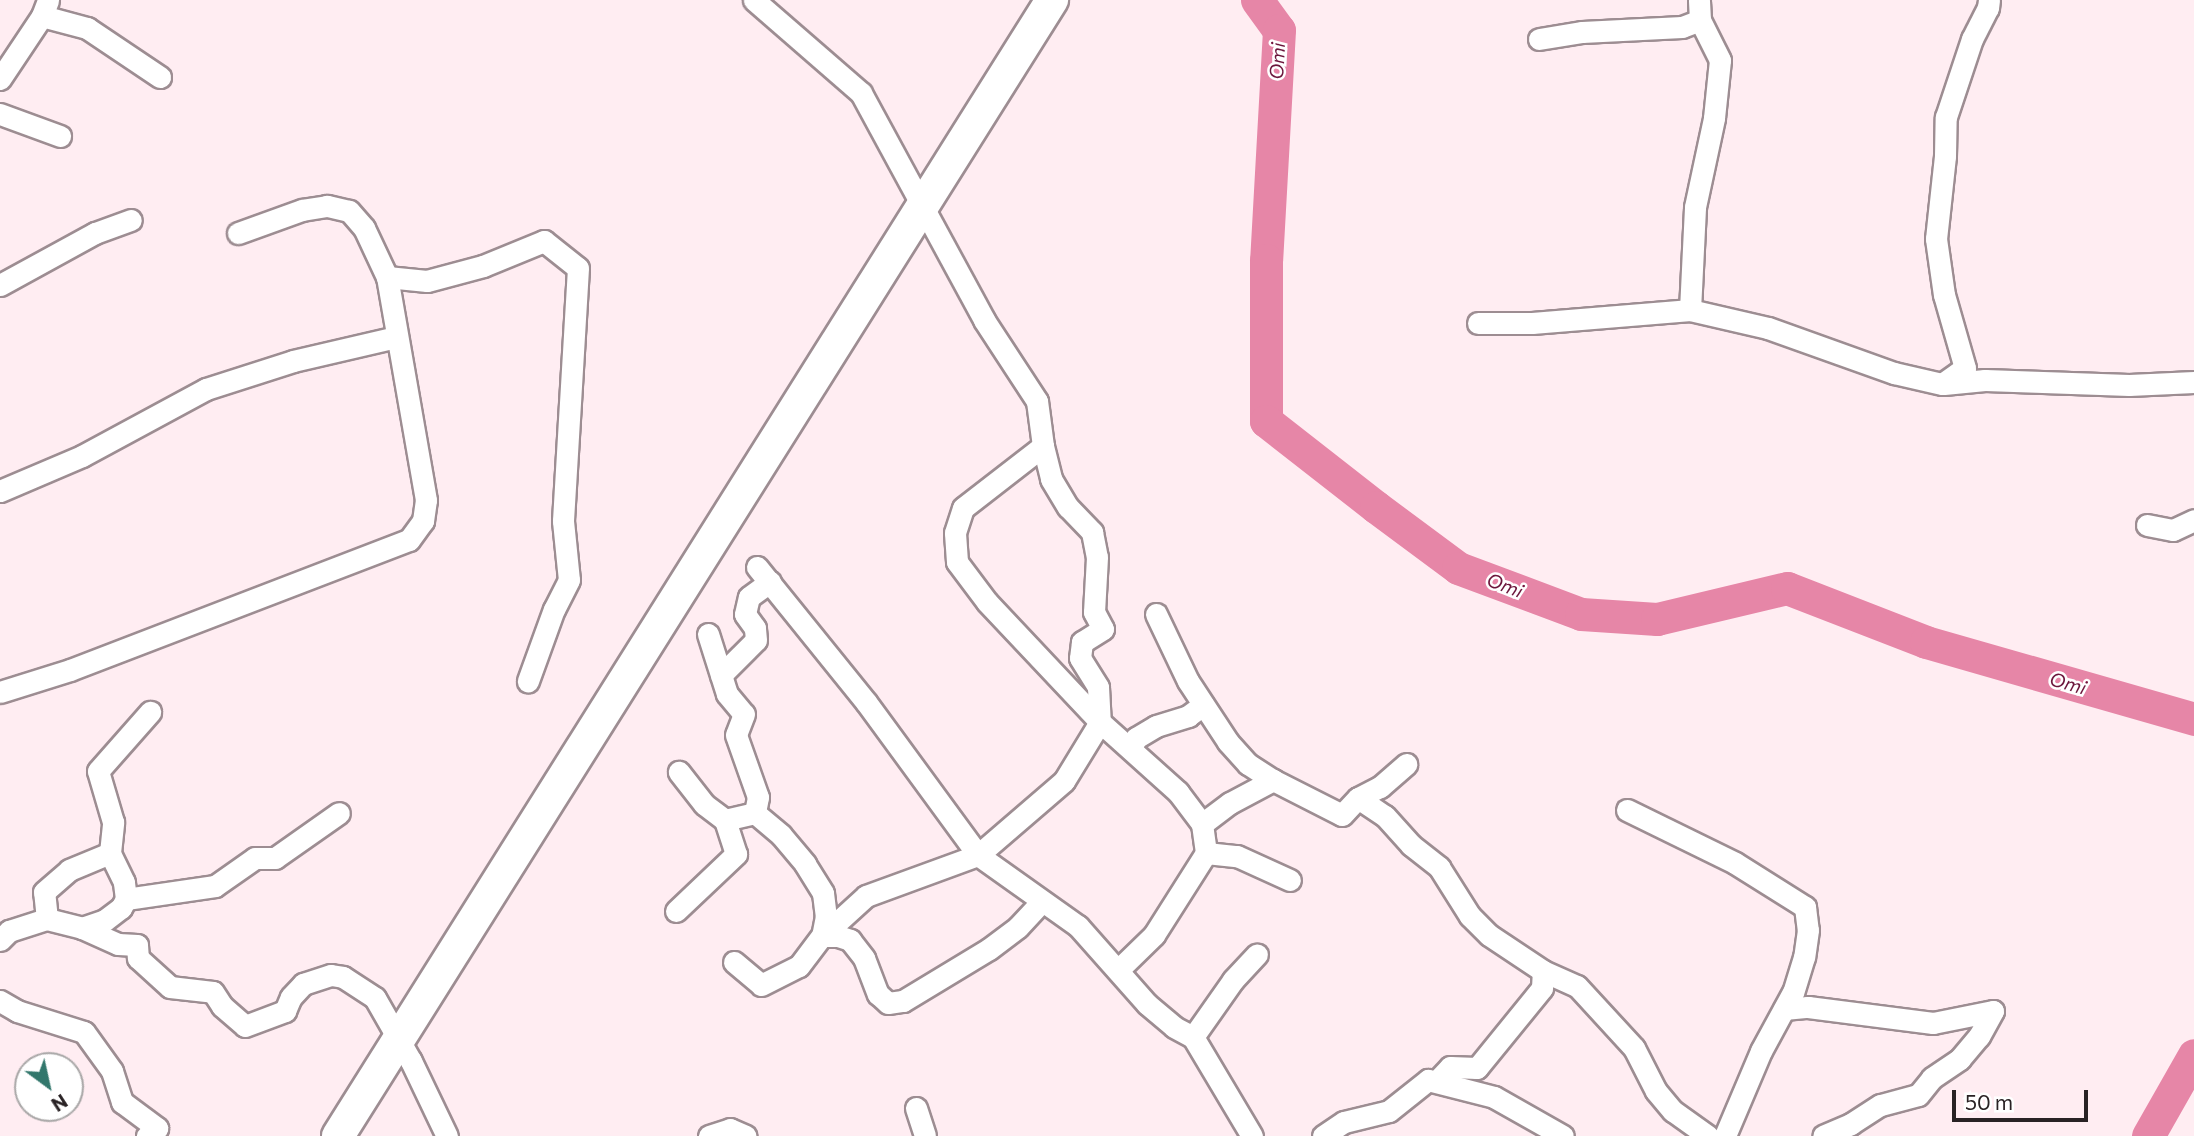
<!DOCTYPE html>
<html>
<head>
<meta charset="utf-8">
<style>
	body { margin:0 }
	#map { position:relative; width:2194px; height:1136px; overflow:hidden; background:#ffedf2; font-family:Commissioner,sans-serif }
	div>[style] { position:absolute }
	[style*='--x'] { left:calc(var(--x)*1px); top:calc(var(--y)*1px); width:calc(var(--w)*1px); rotate:calc(var(--a)*1deg) }
	.stream>* { height:5px; margin:-2.5px; padding:0 2.5px; transform-origin:2.5px; border-radius:2.5px; background:#e686a7 }
	.river>* { height:33px; margin:-16.5px; padding:0 16.5px; transform-origin:16.5px; border-radius:16.5px; background:#e686a7 }
	.roads { filter:drop-shadow(2px 0 #9d8d92) drop-shadow(-2px 0 #9d8d92) drop-shadow(0 2px #9d8d92) drop-shadow(0 -2px #9d8d92) }
	.minor>* { height:21px; margin:-10.5px; padding:0 10.5px; transform-origin:10.5px; border-radius:10.5px; background:#fff }
	.highway>* { height:32px; margin:-16px; padding:0 16px; transform-origin:16px; border-radius:16px; background:#fff }
	span { translate:-50% -50%; white-space:nowrap; text-align:center; line-height:1.15; -webkit-text-stroke:5px #fff; paint-order:stroke }
	.water-label { font-size:19px; color:#6c163c; font-style:italic }
	.north { position:absolute; left:14px; top:1052px; width:70px; height:70px; box-sizing:border-box; background:#fff; border:2px solid #a9a7a7; border-radius:50%; rotate:147deg; font-size:19px; font-weight:700; line-height:28px; text-align:center; color:#292224 }
	.north::after { content:''; display:block; margin:auto; width:24px; height:32px; background:#32776c; clip-path:polygon(50% 0,100% 100%,50% 72%,0 100%) }
	.scale { position:absolute; left:1952px; top:1090px; width:136px; height:32px; box-sizing:border-box; border:4px solid #292224; border-top:0; padding-left:9px; font-size:21px; line-height:24px; white-space:nowrap; color:#292224; -webkit-text-stroke:5px #fff; paint-order:stroke }
</style>
</head>
<body>
<div id="map">
	<div class="stream">
		<i style="--x:2169;--y:711;--w:26;--a:-16"></i>
	</div>
	<div class="river">
		<i style="--x:1257;--y:0;--w:37;--a:54"></i>
		<i style="--x:1279;--y:30;--w:230;--a:93.2"></i>
		<i style="--x:1266;--y:260;--w:161;--a:90"></i>
		<i style="--x:1266;--y:421;--w:140;--a:38"></i>
		<i style="--x:1376;--y:507;--w:102;--a:36.6"></i>
		<i style="--x:1458;--y:568;--w:131;--a:20.5"></i>
		<i style="--x:1581;--y:614;--w:76;--a:3.8"></i>
		<i style="--x:1657;--y:619;--w:134;--a:-13.4"></i>
		<i style="--x:1787;--y:588;--w:149;--a:21.2"></i>
		<i style="--x:1926;--y:642;--w:279;--a:16"></i>
		<i style="--x:2148;--y:1136;--w:93;--a:-60.4"></i>
	</div>
	<div class="roads">
		<div class="minor">
			<i style="--x:754;--y:0;--w:142;--a:41"></i>
			<i style="--x:861;--y:93;--w:258;--a:61.5"></i>
			<i style="--x:984;--y:320;--w:97;--a:56.8"></i>
			<i style="--x:1037;--y:401;--w:45;--a:82.4"></i>
			<i style="--x:1043;--y:446;--w:101;--a:142.2"></i>
			<i style="--x:963;--y:508;--w:26;--a:108"></i>
			<i style="--x:955;--y:533;--w:29;--a:86"></i>
			<i style="--x:957;--y:562;--w:50;--a:53.1"></i>
			<i style="--x:987;--y:602;--w:165;--a:46.7"></i>
			<i style="--x:1100;--y:722;--w:105;--a:41.9"></i>
			<i style="--x:1178;--y:792;--w:40;--a:53"></i>
			<i style="--x:1202;--y:824;--w:29;--a:82"></i>
			<i style="--x:1206;--y:853;--w:97;--a:122.4"></i>
			<i style="--x:1154;--y:935;--w:50;--a:135.8"></i>
			<i style="--x:42;--y:16;--w:47;--a:14.9"></i>
			<i style="--x:87;--y:28;--w:88;--a:33.9"></i>
			<i style="--x:1539;--y:39;--w:44;--a:-9.2"></i>
			<i style="--x:1582;--y:32;--w:100;--a:-2.9"></i>
			<i style="--x:1682;--y:27;--w:19;--a:-21"></i>
			<i style="--x:0;--y:79;--w:76;--a:-56.3"></i>
			<i style="--x:42;--y:16;--w:17;--a:-69"></i>
			<i style="--x:0;--y:114;--w:64;--a:20.1"></i>
			<i style="--x:387;--y:277;--w:40;--a:5.7"></i>
			<i style="--x:427;--y:281;--w:58;--a:-15"></i>
			<i style="--x:483;--y:266;--w:66;--a:-22.3"></i>
			<i style="--x:544;--y:241;--w:43;--a:38.5"></i>
			<i style="--x:578;--y:268;--w:253;--a:93.4"></i>
			<i style="--x:563;--y:521;--w:59;--a:84.2"></i>
			<i style="--x:569;--y:580;--w:33;--a:117"></i>
			<i style="--x:554;--y:609;--w:77;--a:109.9"></i>
			<i style="--x:0;--y:285;--w:108;--a:-28.7"></i>
			<i style="--x:95;--y:233;--w:38;--a:-20"></i>
			<i style="--x:1690;--y:310;--w:103;--a:-87.2"></i>
			<i style="--x:1695;--y:207;--w:91;--a:-77.9"></i>
			<i style="--x:1714;--y:118;--w:58;--a:-84.1"></i>
			<i style="--x:1720;--y:60;--w:45;--a:-116.6"></i>
			<i style="--x:1700;--y:20;--w:20;--a:-93"></i>
			<i style="--x:1478;--y:323;--w:54;--a:0"></i>
			<i style="--x:1532;--y:323;--w:159;--a:-4.7"></i>
			<i style="--x:1690;--y:310;--w:80;--a:13"></i>
			<i style="--x:1768;--y:328;--w:134;--a:19.7"></i>
			<i style="--x:1894;--y:373;--w:49;--a:12.9"></i>
			<i style="--x:1942;--y:384;--w:28;--a:-35"></i>
			<i style="--x:1965;--y:368;--w:76;--a:-106"></i>
			<i style="--x:1944;--y:295;--w:57;--a:-98.1"></i>
			<i style="--x:1936;--y:239;--w:83;--a:-83.8"></i>
			<i style="--x:1945;--y:156;--w:39;--a:-89"></i>
			<i style="--x:1946;--y:117;--w:82;--a:-71.6"></i>
			<i style="--x:1972;--y:39;--w:35;--a:-63"></i>
			<i style="--x:1988;--y:8;--w:8;--a:-83"></i>
			<i style="--x:1944;--y:384;--w:41;--a:-5.6"></i>
			<i style="--x:1985;--y:380;--w:144;--a:2"></i>
			<i style="--x:2129;--y:385;--w:65;--a:-2.6"></i>
			<i style="--x:1043;--y:446;--w:34;--a:76"></i>
			<i style="--x:1051;--y:479;--w:33;--a:59"></i>
			<i style="--x:1068;--y:507;--w:35;--a:46"></i>
			<i style="--x:1092;--y:532;--w:25;--a:79"></i>
			<i style="--x:1097;--y:557;--w:55;--a:93.1"></i>
			<i style="--x:1094;--y:612;--w:19;--a:62"></i>
			<i style="--x:1103;--y:629;--w:25;--a:148"></i>
			<i style="--x:1082;--y:642;--w:16;--a:97"></i>
			<i style="--x:1080;--y:658;--w:34;--a:58"></i>
			<i style="--x:1098;--y:687;--w:35;--a:87"></i>
			<i style="--x:1100;--y:722;--w:69;--a:121.4"></i>
			<i style="--x:1064;--y:781;--w:113;--a:139.3"></i>
			<i style="--x:978;--y:855;--w:123;--a:35.4"></i>
			<i style="--x:1078;--y:926;--w:104;--a:48.5"></i>
			<i style="--x:1147;--y:1004;--w:35;--a:40"></i>
			<i style="--x:1174;--y:1027;--w:21;--a:28"></i>
			<i style="--x:1193;--y:1037;--w:115;--a:59.2"></i>
			<i style="--x:0;--y:491;--w:89;--a:-23.1"></i>
			<i style="--x:82;--y:456;--w:141;--a:-28.4"></i>
			<i style="--x:206;--y:389;--w:91;--a:-17.8"></i>
			<i style="--x:293;--y:361;--w:106;--a:-13.1"></i>
			<i style="--x:2147;--y:525;--w:26;--a:11"></i>
			<i style="--x:2173;--y:530;--w:23;--a:-25"></i>
			<i style="--x:757;--y:567;--w:174;--a:51.1"></i>
			<i style="--x:866;--y:702;--w:190;--a:53.8"></i>
			<i style="--x:978;--y:855;--w:119;--a:159.9"></i>
			<i style="--x:866;--y:896;--w:59;--a:137.7"></i>
			<i style="--x:1156;--y:614;--w:74;--a:64.5"></i>
			<i style="--x:1188;--y:681;--w:73;--a:56.7"></i>
			<i style="--x:1228;--y:742;--w:30;--a:48"></i>
			<i style="--x:1248;--y:764;--w:30;--a:33"></i>
			<i style="--x:1273;--y:780;--w:77;--a:26.9"></i>
			<i style="--x:1342;--y:815;--w:23;--a:-47"></i>
			<i style="--x:1358;--y:798;--w:25;--a:-27"></i>
			<i style="--x:1380;--y:787;--w:35;--a:-41"></i>
			<i style="--x:708;--y:634;--w:63;--a:72.4"></i>
			<i style="--x:727;--y:694;--w:26;--a:50"></i>
			<i style="--x:744;--y:714;--w:22;--a:111"></i>
			<i style="--x:736;--y:735;--w:66;--a:70.5"></i>
			<i style="--x:758;--y:797;--w:16;--a:101"></i>
			<i style="--x:755;--y:813;--w:31;--a:167"></i>
			<i style="--x:721;--y:675;--w:49;--a:-45"></i>
			<i style="--x:756;--y:640;--w:12;--a:-95"></i>
			<i style="--x:755;--y:628;--w:17;--a:-126"></i>
			<i style="--x:745;--y:614;--w:17;--a:-77"></i>
			<i style="--x:749;--y:597;--w:26;--a:-36"></i>
			<i style="--x:0;--y:692;--w:73;--a:-17.4"></i>
			<i style="--x:70;--y:670;--w:363;--a:-21"></i>
			<i style="--x:409;--y:540;--w:24;--a:-54"></i>
			<i style="--x:423;--y:521;--w:21;--a:-82"></i>
			<i style="--x:426;--y:500;--w:226;--a:-99.9"></i>
			<i style="--x:387;--y:277;--w:54;--a:-115.1"></i>
			<i style="--x:364;--y:228;--w:23;--a:-131"></i>
			<i style="--x:349;--y:211;--w:23;--a:-167"></i>
			<i style="--x:327;--y:206;--w:25;--a:171"></i>
			<i style="--x:302;--y:210;--w:68;--a:160.2"></i>
			<i style="--x:1131;--y:749;--w:12;--a:-66"></i>
			<i style="--x:1136;--y:738;--w:23;--a:-31"></i>
			<i style="--x:1156;--y:726;--w:34;--a:-17"></i>
			<i style="--x:1188;--y:716;--w:19;--a:-36"></i>
			<i style="--x:1358;--y:798;--w:32;--a:34"></i>
			<i style="--x:1385;--y:816;--w:39;--a:48"></i>
			<i style="--x:1411;--y:845;--w:36;--a:38"></i>
			<i style="--x:1439;--y:867;--w:58;--a:57.7"></i>
			<i style="--x:1470;--y:916;--w:27;--a:45"></i>
			<i style="--x:1489;--y:935;--w:65;--a:33.7"></i>
			<i style="--x:1543;--y:971;--w:37;--a:24"></i>
			<i style="--x:1577;--y:986;--w:84;--a:47.4"></i>
			<i style="--x:1634;--y:1048;--w:48;--a:62.9"></i>
			<i style="--x:1656;--y:1091;--w:26;--a:50"></i>
			<i style="--x:1673;--y:1111;--w:43;--a:35.5"></i>
			<i style="--x:1627;--y:810;--w:120;--a:26.1"></i>
			<i style="--x:1735;--y:863;--w:83;--a:32.2"></i>
			<i style="--x:1805;--y:907;--w:23;--a:83"></i>
			<i style="--x:1808;--y:930;--w:27;--a:98"></i>
			<i style="--x:1804;--y:957;--w:37;--a:107"></i>
			<i style="--x:1793;--y:992;--w:67;--a:118.5"></i>
			<i style="--x:1761;--y:1051;--w:92;--a:113"></i>
			<i style="--x:755;--y:813;--w:34;--a:40"></i>
			<i style="--x:781;--y:835;--w:38;--a:50"></i>
			<i style="--x:805;--y:864;--w:34;--a:58"></i>
			<i style="--x:823;--y:893;--w:23;--a:83"></i>
			<i style="--x:826;--y:916;--w:20;--a:101"></i>
			<i style="--x:1202;--y:824;--w:35;--a:-37"></i>
			<i style="--x:1230;--y:803;--w:49;--a:-28.1"></i>
			<i style="--x:1206;--y:853;--w:31;--a:6"></i>
			<i style="--x:1237;--y:856;--w:58;--a:24.4"></i>
			<i style="--x:126;--y:899;--w:90;--a:-8.3"></i>
			<i style="--x:215;--y:886;--w:49;--a:-35"></i>
			<i style="--x:255;--y:858;--w:20;--a:0"></i>
			<i style="--x:275;--y:858;--w:78;--a:-35.1"></i>
			<i style="--x:676;--y:911;--w:83;--a:-43.5"></i>
			<i style="--x:736;--y:854;--w:36;--a:-108"></i>
			<i style="--x:725;--y:820;--w:26;--a:-143"></i>
			<i style="--x:704;--y:804;--w:41;--a:-128"></i>
			<i style="--x:47;--y:919;--w:27;--a:-96"></i>
			<i style="--x:44;--y:892;--w:33;--a:-41"></i>
			<i style="--x:69;--y:870;--w:44;--a:-22.5"></i>
			<i style="--x:82;--y:928;--w:24;--a:-19"></i>
			<i style="--x:105;--y:920;--w:20;--a:-37"></i>
			<i style="--x:121;--y:908;--w:10;--a:-61"></i>
			<i style="--x:126;--y:899;--w:17;--a:-97"></i>
			<i style="--x:124;--y:882;--w:32;--a:-116"></i>
			<i style="--x:110;--y:853;--w:31;--a:-84"></i>
			<i style="--x:113;--y:822;--w:53;--a:-106.4"></i>
			<i style="--x:98;--y:771;--w:79;--a:-48.6"></i>
			<i style="--x:0;--y:940;--w:13;--a:-45"></i>
			<i style="--x:9;--y:931;--w:40;--a:-18"></i>
			<i style="--x:47;--y:919;--w:36;--a:14"></i>
			<i style="--x:82;--y:928;--w:39;--a:24"></i>
			<i style="--x:118;--y:944;--w:19;--a:3"></i>
			<i style="--x:137;--y:945;--w:13;--a:86"></i>
			<i style="--x:138;--y:958;--w:43;--a:42.2"></i>
			<i style="--x:170;--y:987;--w:43;--a:6.6"></i>
			<i style="--x:213;--y:992;--w:17;--a:57"></i>
			<i style="--x:222;--y:1006;--w:30;--a:41"></i>
			<i style="--x:245;--y:1026;--w:43;--a:-20.6"></i>
			<i style="--x:285;--y:1011;--w:15;--a:-67"></i>
			<i style="--x:291;--y:997;--w:18;--a:-47"></i>
			<i style="--x:303;--y:984;--w:29;--a:-18"></i>
			<i style="--x:331;--y:975;--w:12;--a:9"></i>
			<i style="--x:343;--y:977;--w:38;--a:33"></i>
			<i style="--x:375;--y:998;--w:73;--a:60.3"></i>
			<i style="--x:411;--y:1061;--w:83;--a:64.4"></i>
			<i style="--x:734;--y:962;--w:35;--a:40"></i>
			<i style="--x:761;--y:985;--w:42;--a:-26.6"></i>
			<i style="--x:799;--y:966;--w:38;--a:-53"></i>
			<i style="--x:822;--y:936;--w:16;--a:0"></i>
			<i style="--x:838;--y:936;--w:13;--a:18"></i>
			<i style="--x:850;--y:940;--w:23;--a:52"></i>
			<i style="--x:864;--y:958;--w:39;--a:69"></i>
			<i style="--x:878;--y:994;--w:13;--a:42"></i>
			<i style="--x:888;--y:1003;--w:15;--a:-8"></i>
			<i style="--x:903;--y:1001;--w:100;--a:-31.2"></i>
			<i style="--x:989;--y:949;--w:36;--a:-37"></i>
			<i style="--x:1018;--y:927;--w:35;--a:-47"></i>
			<i style="--x:0;--y:1001;--w:20;--a:30"></i>
			<i style="--x:17;--y:1011;--w:70;--a:17.4"></i>
			<i style="--x:84;--y:1032;--w:48;--a:54.3"></i>
			<i style="--x:112;--y:1071;--w:33;--a:72"></i>
			<i style="--x:122;--y:1102;--w:44;--a:36.6"></i>
			<i style="--x:157;--y:1128;--w:13;--a:141"></i>
			<i style="--x:1784;--y:1009;--w:24;--a:-5"></i>
			<i style="--x:1808;--y:1007;--w:126;--a:7.3"></i>
			<i style="--x:1933;--y:1023;--w:61;--a:-11.3"></i>
			<i style="--x:1993;--y:1011;--w:29;--a:119"></i>
			<i style="--x:1979;--y:1036;--w:30;--a:130"></i>
			<i style="--x:1960;--y:1059;--w:34;--a:146"></i>
			<i style="--x:1932;--y:1078;--w:22;--a:129"></i>
			<i style="--x:1918;--y:1095;--w:39;--a:165"></i>
			<i style="--x:1880;--y:1105;--w:35;--a:147"></i>
			<i style="--x:1851;--y:1124;--w:30;--a:157"></i>
			<i style="--x:1193;--y:1037;--w:70;--a:-54.9"></i>
			<i style="--x:1233;--y:980;--w:35;--a:-47"></i>
			<i style="--x:1437;--y:1081;--w:19;--a:-47"></i>
			<i style="--x:1450;--y:1067;--w:27;--a:2"></i>
			<i style="--x:1477;--y:1068;--w:103;--a:-50.9"></i>
			<i style="--x:1542;--y:988;--w:17;--a:-87"></i>
			<i style="--x:916;--y:1108;--w:29;--a:72"></i>
			<i style="--x:709;--y:1136;--w:22;--a:-18"></i>
			<i style="--x:730;--y:1129;--w:17;--a:24"></i>
			<i style="--x:1323;--y:1136;--w:25;--a:-34"></i>
			<i style="--x:1344;--y:1122;--w:46;--a:-13.7"></i>
			<i style="--x:1389;--y:1111;--w:50;--a:-38.5"></i>
			<i style="--x:1428;--y:1080;--w:68;--a:14.4"></i>
			<i style="--x:1494;--y:1097;--w:79;--a:29.5"></i>
		</div>
		<div class="highway">
			<i style="--x:338;--y:1136;--w:1342;--a:-57.85"></i>
		</div>
	</div>
	<div class="water-label">
		<span style="left:1277px;top:61px;rotate:-87deg">Omi</span>
		<span style="left:1505px;top:585px;rotate:21deg">Omi</span>
		<span style="left:2068px;top:683px;rotate:16deg">Omi</span>
	</div>
	<div class="north">N</div>
	<div class="scale">50 m</div>
</div>
</body>
</html>
